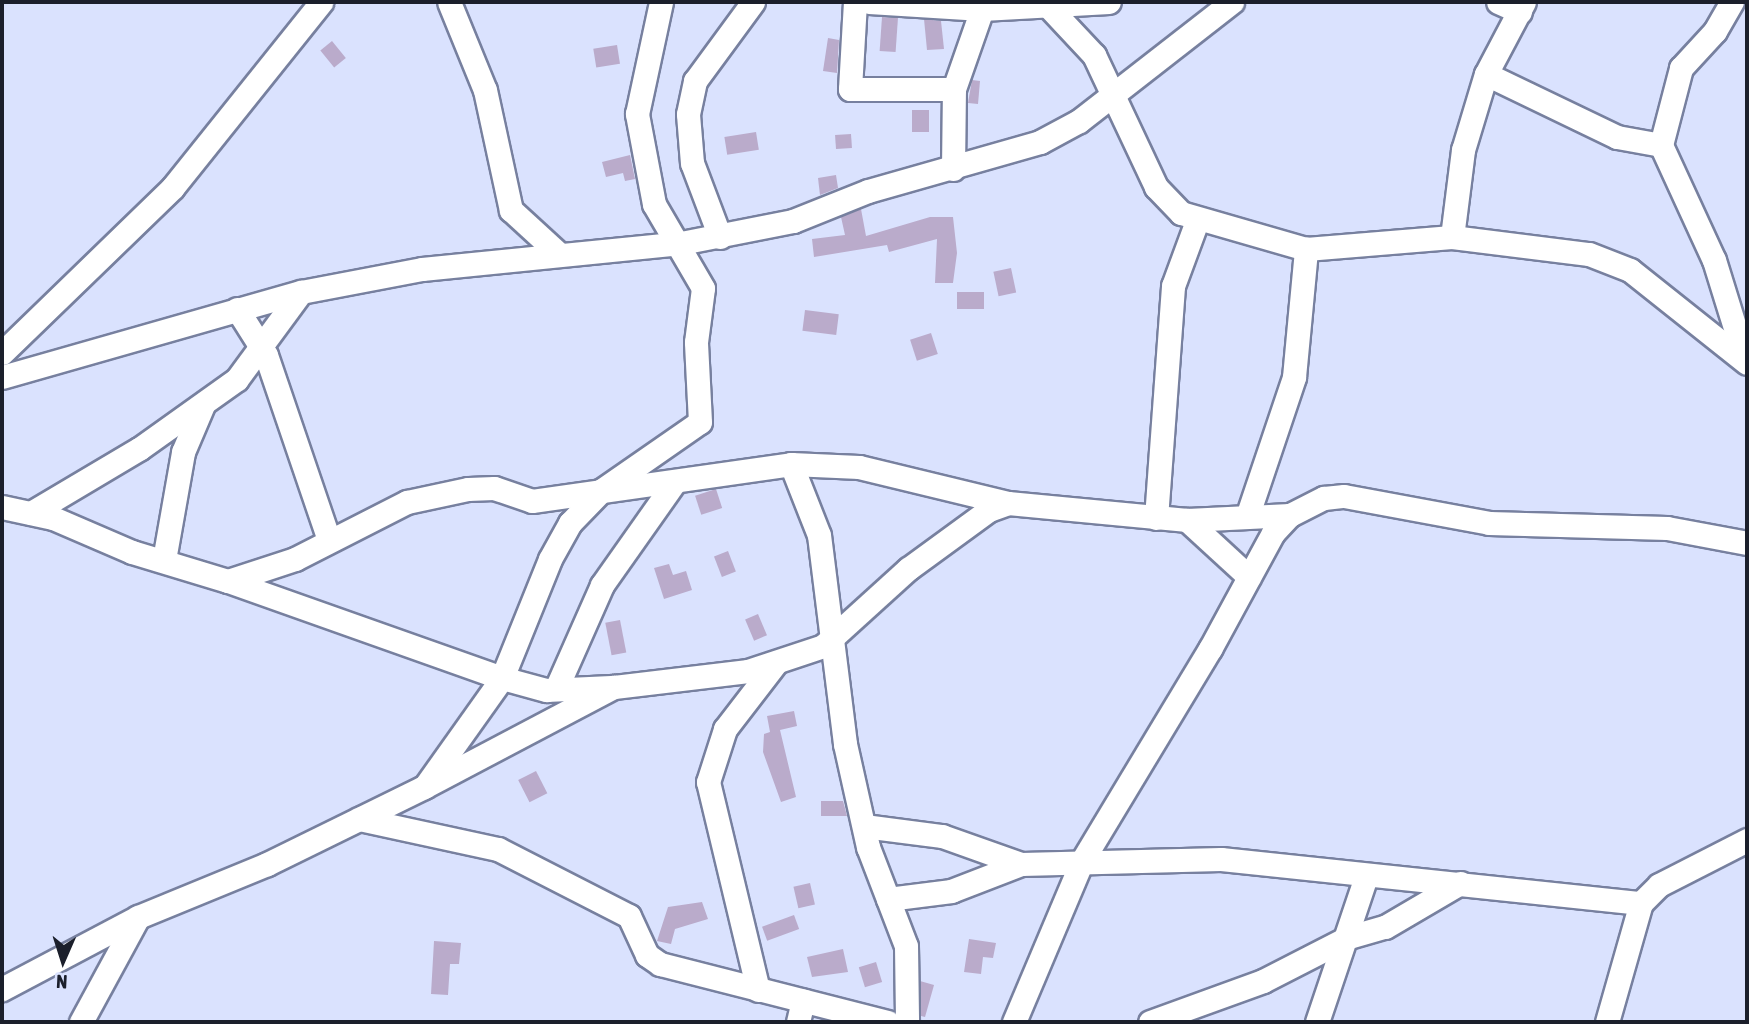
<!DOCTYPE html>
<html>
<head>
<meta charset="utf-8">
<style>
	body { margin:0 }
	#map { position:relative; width:1749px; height:1024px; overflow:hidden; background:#dae2fe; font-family:"Asap Condensed",sans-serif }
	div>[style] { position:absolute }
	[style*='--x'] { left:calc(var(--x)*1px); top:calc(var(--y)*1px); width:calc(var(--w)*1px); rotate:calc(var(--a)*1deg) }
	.building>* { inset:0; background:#baabcb; transform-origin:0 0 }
	.roads { filter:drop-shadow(2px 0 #77809f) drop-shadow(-2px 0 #77809f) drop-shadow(0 2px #77809f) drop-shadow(0 -2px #77809f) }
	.minor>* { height:23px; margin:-11.5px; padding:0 11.5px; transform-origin:11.5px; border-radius:11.5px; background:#fff }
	span { translate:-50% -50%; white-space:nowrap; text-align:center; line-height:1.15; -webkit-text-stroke:6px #dae2fe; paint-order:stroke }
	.frame { position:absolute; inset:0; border:4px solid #1b1f2b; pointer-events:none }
	.north { position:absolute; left:28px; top:926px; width:70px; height:70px; -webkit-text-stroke:5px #dae2fe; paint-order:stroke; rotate:183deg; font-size:19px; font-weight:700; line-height:28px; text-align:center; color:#1b1f2b }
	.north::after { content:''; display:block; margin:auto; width:24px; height:32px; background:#1b1f2b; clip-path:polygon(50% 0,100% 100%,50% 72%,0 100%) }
</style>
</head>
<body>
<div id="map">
	<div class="building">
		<i style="left:882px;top:17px;width:16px;height:34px;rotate:4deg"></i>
		<i style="clip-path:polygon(924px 19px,941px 21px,944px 49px,927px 50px)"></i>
		<i style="clip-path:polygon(828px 38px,839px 40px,837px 73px,823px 71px)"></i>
		<i style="left:332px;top:41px;width:22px;height:15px;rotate:51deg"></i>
		<i style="left:617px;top:45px;width:19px;height:24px;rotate:81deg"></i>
		<i style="clip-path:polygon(972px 80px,980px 81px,978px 104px,968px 103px)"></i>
		<i style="left:912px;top:110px;width:17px;height:22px"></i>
		<i style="left:756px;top:132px;width:18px;height:32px;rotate:81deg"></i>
		<i style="left:851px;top:134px;width:14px;height:16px;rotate:86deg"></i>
		<i style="clip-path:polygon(630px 155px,635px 179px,625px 181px,623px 173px,606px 177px,602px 162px)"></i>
		<i style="clip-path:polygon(836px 175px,838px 188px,820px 195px,818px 178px)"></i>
		<i style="clip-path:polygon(861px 209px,866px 236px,930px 217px,953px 217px,957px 253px,953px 283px,935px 283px,937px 239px,889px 252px,887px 245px,814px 257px,812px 239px,845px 235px,841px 217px)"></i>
		<i style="left:1011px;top:268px;width:25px;height:18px;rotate:78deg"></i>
		<i style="left:957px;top:292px;width:27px;height:17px"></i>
		<i style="left:805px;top:310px;width:34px;height:21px;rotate:7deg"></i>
		<i style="left:931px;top:333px;width:22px;height:22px;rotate:72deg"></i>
		<i style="left:716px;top:489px;width:20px;height:22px;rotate:72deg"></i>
		<i style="left:728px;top:551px;width:22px;height:15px;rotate:69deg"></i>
		<i style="clip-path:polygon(669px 564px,673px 575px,686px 571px,692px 590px,664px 599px,654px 568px)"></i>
		<i style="left:758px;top:614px;width:23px;height:14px;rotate:67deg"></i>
		<i style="left:620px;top:620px;width:33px;height:15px;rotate:79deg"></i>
		<i style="clip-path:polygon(794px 711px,797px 726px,780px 730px,796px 797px,781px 802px,763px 752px,764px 734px,770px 732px,767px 716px)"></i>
		<i style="left:536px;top:771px;width:25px;height:20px;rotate:63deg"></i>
		<i style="clip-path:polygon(821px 801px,843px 801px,847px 816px,821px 816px)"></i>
		<i style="left:810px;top:883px;width:22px;height:17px;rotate:77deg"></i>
		<i style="clip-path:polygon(702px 902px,708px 919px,675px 929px,671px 944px,657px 941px,668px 907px)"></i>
		<i style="left:794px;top:915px;width:15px;height:34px;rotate:70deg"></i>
		<i style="clip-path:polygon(969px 939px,996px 943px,993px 958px,983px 957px,981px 974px,964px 972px)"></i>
		<i style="clip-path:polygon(434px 941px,461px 943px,459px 964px,450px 964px,448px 995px,431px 994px)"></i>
		<i style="clip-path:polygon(843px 949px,848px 972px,812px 977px,807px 957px)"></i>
		<i style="left:876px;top:962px;width:21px;height:18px;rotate:73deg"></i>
		<i style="clip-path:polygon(920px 981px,934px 985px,925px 1017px,921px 1016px)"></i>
	</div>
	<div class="roads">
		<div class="minor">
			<i style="--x:449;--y:2;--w:95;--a:67.8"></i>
			<i style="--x:485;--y:90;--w:123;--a:77.8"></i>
			<i style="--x:511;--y:210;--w:65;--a:42.5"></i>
			<i style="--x:855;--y:2;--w:87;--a:93.3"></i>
			<i style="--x:850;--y:89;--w:104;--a:0"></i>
			<i style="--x:869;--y:2;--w:113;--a:3.5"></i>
			<i style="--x:982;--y:9;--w:127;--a:-3.2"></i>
			<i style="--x:1498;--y:2;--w:24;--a:24"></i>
			<i style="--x:1047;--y:5;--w:69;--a:46.8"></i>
			<i style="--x:1094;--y:55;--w:146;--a:64.8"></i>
			<i style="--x:1156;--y:187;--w:36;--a:46"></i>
			<i style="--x:1181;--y:213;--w:130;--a:16.1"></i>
			<i style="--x:1306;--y:249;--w:146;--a:-4.7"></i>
			<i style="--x:1452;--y:237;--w:138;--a:7.1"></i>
			<i style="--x:1589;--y:254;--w:44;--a:21.3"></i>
			<i style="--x:1630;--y:270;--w:149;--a:38.5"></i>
			<i style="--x:1486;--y:74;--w:145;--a:25.7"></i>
			<i style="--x:1617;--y:137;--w:45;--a:10.3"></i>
			<i style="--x:1661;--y:145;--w:127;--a:65.3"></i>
			<i style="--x:1714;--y:260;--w:105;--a:72.8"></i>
			<i style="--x:1661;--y:145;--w:80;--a:-75.4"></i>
			<i style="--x:1681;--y:68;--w:50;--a:-47.4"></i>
			<i style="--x:1715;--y:31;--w:34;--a:-60"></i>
			<i style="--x:953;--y:169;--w:80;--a:-89.3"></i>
			<i style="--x:954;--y:89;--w:85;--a:-70.7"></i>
			<i style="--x:720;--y:237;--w:79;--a:-110.7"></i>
			<i style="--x:692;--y:163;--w:49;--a:-94.7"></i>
			<i style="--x:688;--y:114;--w:34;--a:-78"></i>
			<i style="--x:695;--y:81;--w:98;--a:-53.7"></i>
			<i style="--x:1452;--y:237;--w:88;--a:-82.8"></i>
			<i style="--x:1463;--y:150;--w:79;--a:-73.2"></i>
			<i style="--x:1486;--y:74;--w:81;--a:-62.2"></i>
			<i style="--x:237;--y:309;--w:54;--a:57.8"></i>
			<i style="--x:266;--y:355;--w:195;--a:71.2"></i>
			<i style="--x:2;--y:353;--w:238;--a:-44.1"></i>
			<i style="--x:173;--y:187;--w:237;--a:-51.3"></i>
			<i style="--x:2;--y:377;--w:311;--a:-15.9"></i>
			<i style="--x:301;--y:292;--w:123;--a:-10.8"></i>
			<i style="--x:422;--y:269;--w:260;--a:-5.7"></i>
			<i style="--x:681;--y:243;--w:114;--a:-11.1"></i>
			<i style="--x:793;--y:221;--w:81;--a:-21.8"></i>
			<i style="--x:868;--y:191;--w:179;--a:-15.9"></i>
			<i style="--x:1040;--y:142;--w:44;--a:-28.3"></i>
			<i style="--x:1079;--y:121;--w:194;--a:-37.9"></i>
			<i style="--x:791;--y:464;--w:76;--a:68.5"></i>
			<i style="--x:819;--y:535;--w:211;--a:82.9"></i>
			<i style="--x:845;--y:744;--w:106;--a:77.4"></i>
			<i style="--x:868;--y:847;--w:106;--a:69"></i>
			<i style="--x:906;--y:946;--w:76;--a:89.2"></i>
			<i style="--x:2;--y:507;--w:52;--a:12.2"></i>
			<i style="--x:53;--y:518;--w:86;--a:23.3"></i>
			<i style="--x:132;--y:552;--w:100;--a:16.8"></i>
			<i style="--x:228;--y:581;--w:71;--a:-18.2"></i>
			<i style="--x:295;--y:559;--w:126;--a:-27"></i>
			<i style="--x:407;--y:502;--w:62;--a:-12"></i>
			<i style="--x:468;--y:489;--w:26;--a:-2"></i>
			<i style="--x:494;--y:488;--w:40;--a:18.9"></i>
			<i style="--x:532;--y:501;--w:262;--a:-8.1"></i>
			<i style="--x:791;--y:464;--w:68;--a:2.5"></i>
			<i style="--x:859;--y:467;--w:153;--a:13.6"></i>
			<i style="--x:31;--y:513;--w:126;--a:-30.7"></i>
			<i style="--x:139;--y:449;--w:120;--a:-35.5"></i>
			<i style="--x:237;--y:379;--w:108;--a:-53.7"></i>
			<i style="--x:1247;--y:517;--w:148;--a:-71.4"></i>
			<i style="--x:1294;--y:377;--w:129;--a:-84.6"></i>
			<i style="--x:1156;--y:518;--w:233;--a:-85.8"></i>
			<i style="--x:1173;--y:286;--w:72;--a:-69.8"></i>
			<i style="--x:1187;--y:520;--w:84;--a:42.6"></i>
			<i style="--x:164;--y:560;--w:110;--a:-80"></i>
			<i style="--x:183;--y:452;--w:51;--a:-66.9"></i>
			<i style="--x:228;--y:581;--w:291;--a:19.5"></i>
			<i style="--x:502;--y:678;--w:46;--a:15.3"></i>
			<i style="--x:546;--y:690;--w:65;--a:-2.6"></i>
			<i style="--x:556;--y:689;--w:114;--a:-66.1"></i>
			<i style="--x:602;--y:585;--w:125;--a:-54.8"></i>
			<i style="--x:426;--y:785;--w:131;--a:-54.6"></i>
			<i style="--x:502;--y:678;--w:128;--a:-68"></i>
			<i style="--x:550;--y:559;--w:41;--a:-60.9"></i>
			<i style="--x:570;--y:523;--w:46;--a:-45.9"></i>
			<i style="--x:602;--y:490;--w:119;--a:-34.8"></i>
			<i style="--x:700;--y:422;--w:80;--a:-92.9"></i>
			<i style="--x:696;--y:342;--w:54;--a:-82.6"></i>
			<i style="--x:703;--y:288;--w:97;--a:-120.3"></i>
			<i style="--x:654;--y:204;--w:92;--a:-100.7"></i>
			<i style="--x:637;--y:114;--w:115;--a:-77.9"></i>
			<i style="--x:359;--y:819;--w:142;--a:12.2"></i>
			<i style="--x:498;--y:849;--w:147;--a:27.1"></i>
			<i style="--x:629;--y:916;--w:43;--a:65.2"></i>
			<i style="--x:647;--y:955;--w:16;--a:35"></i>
			<i style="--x:660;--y:964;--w:235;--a:14.3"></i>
			<i style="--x:864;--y:826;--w:79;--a:7.3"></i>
			<i style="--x:942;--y:836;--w:84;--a:19.5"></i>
			<i style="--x:888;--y:899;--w:64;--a:-7.2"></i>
			<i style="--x:951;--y:891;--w:75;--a:-21.1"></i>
			<i style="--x:1021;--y:864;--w:200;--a:-1.4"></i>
			<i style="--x:1221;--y:859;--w:422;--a:6"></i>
			<i style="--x:2;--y:989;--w:154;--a:-27.9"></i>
			<i style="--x:138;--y:917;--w:139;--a:-22.3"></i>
			<i style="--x:267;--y:864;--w:175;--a:-26.1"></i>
			<i style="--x:424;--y:787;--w:215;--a:-27.8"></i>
			<i style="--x:614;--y:687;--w:135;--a:-6.8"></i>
			<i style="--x:748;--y:671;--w:79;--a:-18.4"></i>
			<i style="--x:823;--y:646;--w:115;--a:-42.2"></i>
			<i style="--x:908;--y:569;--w:100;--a:-36.1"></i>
			<i style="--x:989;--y:510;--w:20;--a:-20"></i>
			<i style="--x:1008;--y:503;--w:180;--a:5.4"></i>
			<i style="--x:1187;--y:520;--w:103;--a:-2.8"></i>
			<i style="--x:758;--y:990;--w:214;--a:-103.5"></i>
			<i style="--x:708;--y:782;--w:56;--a:-72.2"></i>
			<i style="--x:725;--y:729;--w:82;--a:-52.4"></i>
			<i style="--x:81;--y:1022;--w:119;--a:-61.5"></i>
			<i style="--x:798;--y:1022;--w:22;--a:-77"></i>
			<i style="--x:1014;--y:1022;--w:175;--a:-67.1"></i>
			<i style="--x:1082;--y:861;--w:248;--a:-58.9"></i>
			<i style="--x:1210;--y:649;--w:132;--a:-61.5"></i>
			<i style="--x:1273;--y:533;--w:25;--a:-47"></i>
			<i style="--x:1290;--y:515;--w:38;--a:-27"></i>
			<i style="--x:1324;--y:498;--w:20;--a:-6"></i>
			<i style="--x:1344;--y:496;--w:147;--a:10.5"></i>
			<i style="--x:1489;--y:523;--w:178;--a:1.6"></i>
			<i style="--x:1667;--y:528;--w:81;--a:10.6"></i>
			<i style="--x:1150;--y:1022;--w:120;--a:-19.9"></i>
			<i style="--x:1263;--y:981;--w:97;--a:-27.1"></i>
			<i style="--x:1349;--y:937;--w:37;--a:-16"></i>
			<i style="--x:1385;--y:927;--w:87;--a:-30.4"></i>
			<i style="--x:1317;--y:1022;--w:154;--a:-71.4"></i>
			<i style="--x:1607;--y:1022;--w:124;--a:-74.1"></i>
			<i style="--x:1641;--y:903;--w:25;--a:-45"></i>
			<i style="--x:1659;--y:885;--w:99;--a:-27.1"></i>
		</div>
	</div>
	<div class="frame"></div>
	<div class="north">N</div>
</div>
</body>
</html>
